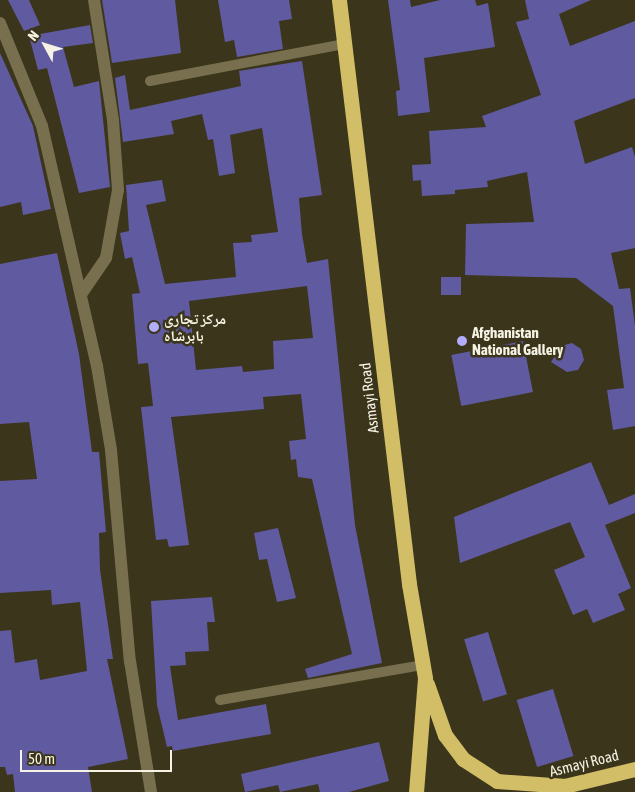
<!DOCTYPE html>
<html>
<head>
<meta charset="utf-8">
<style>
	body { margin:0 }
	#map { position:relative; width:635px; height:792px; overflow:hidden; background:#3b351b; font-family:"Asap Condensed","Noto Naskh Arabic",sans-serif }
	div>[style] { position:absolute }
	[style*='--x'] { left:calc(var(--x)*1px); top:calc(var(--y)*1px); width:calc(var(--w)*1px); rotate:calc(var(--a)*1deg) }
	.building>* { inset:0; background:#605aa1; transform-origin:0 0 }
	.lane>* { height:10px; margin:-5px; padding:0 5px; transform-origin:5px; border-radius:5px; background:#776f4d }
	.street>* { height:12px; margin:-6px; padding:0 6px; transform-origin:6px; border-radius:6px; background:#776f4d }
	.highway>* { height:15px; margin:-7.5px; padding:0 7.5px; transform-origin:7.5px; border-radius:7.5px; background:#d2be66 }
	.dots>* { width:14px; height:14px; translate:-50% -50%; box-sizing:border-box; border:2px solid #3b351b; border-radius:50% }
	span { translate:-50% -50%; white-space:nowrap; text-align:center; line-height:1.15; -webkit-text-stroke:5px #3b351b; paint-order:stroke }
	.poi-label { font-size:15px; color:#f6f3e4; font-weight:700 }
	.left { translate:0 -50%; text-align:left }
	.street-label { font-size:15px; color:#f6f3e4 }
	.north { position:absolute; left:20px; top:20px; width:50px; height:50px; -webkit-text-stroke:4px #3b351b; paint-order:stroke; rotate:309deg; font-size:14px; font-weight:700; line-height:20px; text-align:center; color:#f6f3e4 }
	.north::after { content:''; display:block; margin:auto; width:18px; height:22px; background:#f6f3e4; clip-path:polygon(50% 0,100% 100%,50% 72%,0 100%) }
	.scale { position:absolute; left:20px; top:750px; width:152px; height:22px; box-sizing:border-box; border:2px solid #f6f3e4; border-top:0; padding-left:6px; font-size:15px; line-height:18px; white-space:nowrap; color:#f6f3e4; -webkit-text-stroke:4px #3b351b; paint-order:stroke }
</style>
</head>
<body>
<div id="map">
	<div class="building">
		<i style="clip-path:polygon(8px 0,29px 0,40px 25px,24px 31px)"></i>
		<i style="clip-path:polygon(102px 0,175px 0,181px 53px,112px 63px)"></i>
		<i style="clip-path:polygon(218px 0,289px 0,292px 19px,279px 21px,283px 49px,237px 57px,234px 40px,225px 42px)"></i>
		<i style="clip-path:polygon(388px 0,410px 0,411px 7px,440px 0,475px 0,477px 6px,488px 3px,495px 47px,424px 58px,430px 112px,398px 116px,396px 91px,400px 90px)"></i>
		<i style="clip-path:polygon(525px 0,591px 0,559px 14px,570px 46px,635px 21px,635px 98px,574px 121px,585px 164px,632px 147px,635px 157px,635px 248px,611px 253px,619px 289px,630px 288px,635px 326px,635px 426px,613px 430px,607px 390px,624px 388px,613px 306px,576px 278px,465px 275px,466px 224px,534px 222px,527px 172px,487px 181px,488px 187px,455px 190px,455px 194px,422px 196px,421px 180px,413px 181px,412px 165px,431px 164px,429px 131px,486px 127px,482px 116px,541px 95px,516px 22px,529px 19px)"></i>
		<i style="clip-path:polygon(90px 25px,93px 43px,63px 47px,74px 87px,99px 81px,110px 187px,79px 193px,47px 68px,38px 70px,29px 36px)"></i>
		<i style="clip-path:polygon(0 53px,33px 126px,51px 209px,23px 215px,21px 202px,0 207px)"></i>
		<i style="clip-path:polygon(evenodd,302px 61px,322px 195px,299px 198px,302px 234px,307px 263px,328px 259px,355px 525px,382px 663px,308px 678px,305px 669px,352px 654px,312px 479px,298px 477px,296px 459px,291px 460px,289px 441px,306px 439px,301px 394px,263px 397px,264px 409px,171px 417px,189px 545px,169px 547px,167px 539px,156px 540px,141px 407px,153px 406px,148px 363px,138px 364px,132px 294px,140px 293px,132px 257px,125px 259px,120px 233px,129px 231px,126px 185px,162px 180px,166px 201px,146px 205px,165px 284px,236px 277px,233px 243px,252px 242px,251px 235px,278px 232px,262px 128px,230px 135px,235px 173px,219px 176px,213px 139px,208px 140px,202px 114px,171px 121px,174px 134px,123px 142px,115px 78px,125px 75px,130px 110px,241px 86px,239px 71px,302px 61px,307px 286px,313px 338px,273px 341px,274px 369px,243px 372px,242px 366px,196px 370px,189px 301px,307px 286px)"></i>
		<i style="clip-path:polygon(57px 253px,79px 354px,92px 452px,99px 452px,106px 532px,99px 533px,100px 570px,113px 659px,107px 659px,128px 759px,88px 767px,92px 792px,15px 792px,13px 774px,7px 775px,5px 767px,0 767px,0 631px,11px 630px,15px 663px,37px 659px,40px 680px,87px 671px,80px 602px,52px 605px,51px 590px,0 593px,0 481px,37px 479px,29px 422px,0 424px,0 264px)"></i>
		<i style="left:461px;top:277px;width:18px;height:20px;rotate:90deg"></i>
		<i style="left:523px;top:341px;width:52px;height:73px;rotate:79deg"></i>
		<i style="clip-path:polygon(572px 343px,581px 349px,584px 360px,578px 370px,567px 372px,551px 362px,561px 346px)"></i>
		<i style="clip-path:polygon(591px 462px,609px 505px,635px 494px,635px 513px,605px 525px,631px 588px,618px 594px,625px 610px,593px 623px,587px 609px,573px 615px,554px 570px,585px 557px,570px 522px,460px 563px,454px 517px)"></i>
		<i style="clip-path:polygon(278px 528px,296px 598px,277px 602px,267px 559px,259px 560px,254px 533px)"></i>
		<i style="clip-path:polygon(212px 597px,215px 622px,207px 622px,209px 651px,185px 652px,186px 665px,170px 666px,178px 720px,266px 704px,271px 734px,173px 751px,172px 746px,167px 747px,157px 705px,151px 601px)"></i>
		<i style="left:488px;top:632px;width:65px;height:25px;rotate:73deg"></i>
		<i style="left:553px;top:689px;width:70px;height:38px;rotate:73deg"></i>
		<i style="clip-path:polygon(379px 742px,389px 781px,349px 792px,320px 792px,318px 784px,280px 792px,278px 785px,245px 792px,241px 774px)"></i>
	</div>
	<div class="lane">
		<i style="--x:150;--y:81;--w:197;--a:-10.8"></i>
		<i style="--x:220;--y:700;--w:205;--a:-9.8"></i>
	</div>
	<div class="street">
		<i style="--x:0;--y:23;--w:111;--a:67.8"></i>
		<i style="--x:42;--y:126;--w:246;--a:77.1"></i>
		<i style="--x:97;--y:366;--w:85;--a:80.5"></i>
		<i style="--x:111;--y:450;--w:212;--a:84.9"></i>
		<i style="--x:130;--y:661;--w:133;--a:80.9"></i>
		<i style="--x:82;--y:293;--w:42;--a:-55.6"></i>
		<i style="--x:106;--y:258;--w:69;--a:-80"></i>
		<i style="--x:118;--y:190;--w:70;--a:-94.1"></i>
		<i style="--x:113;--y:120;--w:121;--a:-99"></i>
	</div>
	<div class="highway">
		<i style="--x:339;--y:0;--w:588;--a:83.16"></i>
		<i style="--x:409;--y:584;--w:95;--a:80.3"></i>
		<i style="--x:425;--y:678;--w:114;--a:94.5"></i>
		<i style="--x:427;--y:684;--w:54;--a:70.6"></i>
		<i style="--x:445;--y:735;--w:30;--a:53"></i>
		<i style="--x:463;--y:759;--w:40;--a:32.9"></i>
		<i style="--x:497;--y:781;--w:69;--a:4.1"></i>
		<i style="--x:556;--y:788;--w:81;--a:-13.5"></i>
	</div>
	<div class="dots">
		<i style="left:154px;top:327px;background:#b1adfa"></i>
		<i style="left:462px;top:341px;background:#b1adfa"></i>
	</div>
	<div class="poi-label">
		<span class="left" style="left:164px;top:327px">مرکز تجاری<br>بابرشاه</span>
		<span class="left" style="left:472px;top:341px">Afghanistan<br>National Gallery</span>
	</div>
	<div class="street-label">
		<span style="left:369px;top:398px;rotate:-97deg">Asmayi Road</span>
		<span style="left:584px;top:763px;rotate:-14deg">Asmayi Road</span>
	</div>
	<div class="north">N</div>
	<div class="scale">50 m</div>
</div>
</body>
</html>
